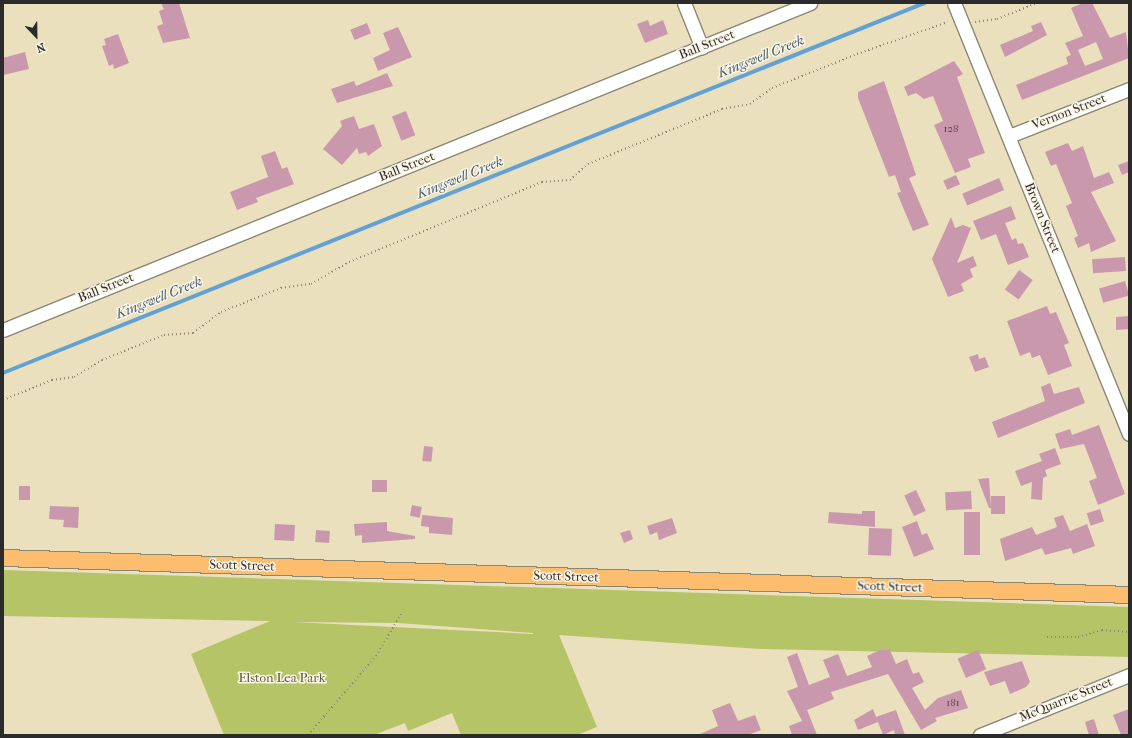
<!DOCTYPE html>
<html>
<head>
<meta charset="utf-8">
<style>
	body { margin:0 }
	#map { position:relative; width:1132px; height:738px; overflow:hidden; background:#eae0bd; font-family:"IM FELL French Canon",serif }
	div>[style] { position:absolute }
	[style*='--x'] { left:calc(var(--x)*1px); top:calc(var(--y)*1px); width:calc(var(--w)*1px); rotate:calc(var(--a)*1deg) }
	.green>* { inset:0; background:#b4c467 }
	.stream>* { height:3.5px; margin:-1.75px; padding:0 1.75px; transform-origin:1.75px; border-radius:1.75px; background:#61a1d4 }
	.building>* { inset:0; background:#c998ad; transform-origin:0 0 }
	.path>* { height:2px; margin-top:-1px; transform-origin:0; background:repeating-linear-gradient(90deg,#8a8674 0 1px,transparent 0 4px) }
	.roads { filter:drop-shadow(1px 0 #8a8674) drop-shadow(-1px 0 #8a8674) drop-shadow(0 1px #8a8674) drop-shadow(0 -1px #8a8674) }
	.minor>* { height:13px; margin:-6.5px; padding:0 6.5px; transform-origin:6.5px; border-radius:6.5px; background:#fff }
	.major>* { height:16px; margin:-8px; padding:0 8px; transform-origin:8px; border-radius:8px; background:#fcbd6e }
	span { translate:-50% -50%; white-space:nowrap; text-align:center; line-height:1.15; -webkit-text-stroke:3px #fcf5e5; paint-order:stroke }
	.number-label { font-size:11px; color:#52464c }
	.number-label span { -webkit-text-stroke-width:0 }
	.street-label { font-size:13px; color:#2b2b2b }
	.park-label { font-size:13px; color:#54593d }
	.water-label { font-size:14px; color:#415a6f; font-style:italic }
	.frame { position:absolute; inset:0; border:4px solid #2b2b2b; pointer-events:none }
	.north { position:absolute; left:16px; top:16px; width:40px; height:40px; -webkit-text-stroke:3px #fcf5e5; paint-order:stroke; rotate:158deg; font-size:11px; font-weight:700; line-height:16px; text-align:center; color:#2b2b2b }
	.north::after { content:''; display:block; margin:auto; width:14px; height:18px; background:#2b2b2b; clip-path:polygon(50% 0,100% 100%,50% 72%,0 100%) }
</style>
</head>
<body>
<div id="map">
	<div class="green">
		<i style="clip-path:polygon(evenodd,3px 570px,1129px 607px,1129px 657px,760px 649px,559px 635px,597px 727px,577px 735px,461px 735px,452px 713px,408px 731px,405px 723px,374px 735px,224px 735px,191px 654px,270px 621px,3px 616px,3px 570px,292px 622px,398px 623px,533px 633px,533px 634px,292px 622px)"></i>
	</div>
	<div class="stream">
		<i style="--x:3;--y:373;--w:993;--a:-21.87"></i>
	</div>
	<div class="building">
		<i style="clip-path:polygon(161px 3px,179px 3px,190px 38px,163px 43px,157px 26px,163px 24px,159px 11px,164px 9px)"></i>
		<i style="clip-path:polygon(evenodd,1083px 3px,1092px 3px,1110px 38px,1126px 32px,1129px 58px,1022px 100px,1016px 85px,1068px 64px,1066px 57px,1071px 55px,1065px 43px,1083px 36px,1071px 8px,1083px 3px,1096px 42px,1103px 59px,1085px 66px,1078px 50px,1096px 42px)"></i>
		<i style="clip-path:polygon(648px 20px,650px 26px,663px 20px,668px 34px,645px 43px,637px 24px)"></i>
		<i style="clip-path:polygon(1041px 22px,1047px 35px,1005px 57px,1000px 45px,1033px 31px,1031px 26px)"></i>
		<i style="left:367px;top:23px;width:11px;height:18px;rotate:68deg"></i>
		<i style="clip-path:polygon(398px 27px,412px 57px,378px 71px,373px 58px,390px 50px,383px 33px)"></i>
		<i style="clip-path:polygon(118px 34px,129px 63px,114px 69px,113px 64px,109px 66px,102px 46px,106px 45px,104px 39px)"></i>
		<i style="clip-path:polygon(25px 52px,29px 69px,3px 75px,3px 58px)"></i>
		<i style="clip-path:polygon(954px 61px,963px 74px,957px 77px,985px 153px,968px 159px,971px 167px,955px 173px,934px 125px,943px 121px,933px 96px,924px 99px,916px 93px,908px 96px,904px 87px)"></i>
		<i style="clip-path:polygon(387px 73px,393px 86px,337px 103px,331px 89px,354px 81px,356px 86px)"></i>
		<i style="clip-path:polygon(884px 81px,916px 175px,909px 178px,929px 225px,913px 231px,897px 193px,901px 192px,895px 175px,889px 177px,858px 98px,858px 92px)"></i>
		<i style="left:406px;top:111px;width:26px;height:15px;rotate:69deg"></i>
		<i style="clip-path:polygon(354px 116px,359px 129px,374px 124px,382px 146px,368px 156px,366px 152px,359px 154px,357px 148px,342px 165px,323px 149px,342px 126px,340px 121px)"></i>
		<i style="clip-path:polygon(1068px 143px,1072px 151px,1083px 146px,1094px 178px,1109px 172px,1114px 183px,1091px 192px,1116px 241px,1091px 252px,1089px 243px,1078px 248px,1074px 238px,1078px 236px,1066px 206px,1072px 203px,1056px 164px,1051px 166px,1045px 152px)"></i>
		<i style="clip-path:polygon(275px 151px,282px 169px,287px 167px,294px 184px,256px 198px,258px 202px,237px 210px,230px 192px,268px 177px,261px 156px)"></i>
		<i style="clip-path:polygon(1129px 161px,1129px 172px,1122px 175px,1118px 165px)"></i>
		<i style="left:956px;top:175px;width:10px;height:14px;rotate:66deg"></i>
		<i style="left:999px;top:178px;width:13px;height:40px;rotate:67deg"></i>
		<i style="clip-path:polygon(1011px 206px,1016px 219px,1005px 223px,1012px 240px,1016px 238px,1018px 244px,1023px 243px,1029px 257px,1008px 265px,996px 234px,981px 240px,973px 221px)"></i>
		<i style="clip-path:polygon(951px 217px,955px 228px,963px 225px,971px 228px,957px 263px,973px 256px,977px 266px,970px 269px,973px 277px,961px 284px,964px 291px,948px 297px,932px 259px)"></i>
		<i style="left:1125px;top:257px;width:14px;height:33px;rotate:86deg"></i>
		<i style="left:1019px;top:270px;width:17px;height:24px;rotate:36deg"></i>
		<i style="left:1125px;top:281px;width:15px;height:27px;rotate:74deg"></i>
		<i style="clip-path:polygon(1047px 306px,1050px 314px,1056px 312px,1069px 343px,1064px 345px,1072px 366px,1048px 375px,1040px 355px,1032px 358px,1030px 352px,1020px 356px,1007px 321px)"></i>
		<i style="clip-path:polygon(1129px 316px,1129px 329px,1116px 330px,1116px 317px)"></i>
		<i style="clip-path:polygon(978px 354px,979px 359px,985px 357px,989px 367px,975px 372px,969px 357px)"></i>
		<i style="clip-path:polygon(1050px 383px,1054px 394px,1079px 387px,1085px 403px,998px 438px,992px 422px,1045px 401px,1041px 387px)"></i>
		<i style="clip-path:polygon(1099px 425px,1125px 494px,1098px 505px,1089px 481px,1097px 478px,1084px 444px,1060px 449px,1055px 434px,1070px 429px,1072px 435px)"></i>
		<i style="left:424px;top:446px;width:9px;height:15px;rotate:6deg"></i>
		<i style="clip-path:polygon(1055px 448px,1061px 464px,1045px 470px,1047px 476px,1043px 478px,1042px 500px,1031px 499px,1032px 482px,1021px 486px,1015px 471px,1042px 461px,1039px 454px)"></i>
		<i style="clip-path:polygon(989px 478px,991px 508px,989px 508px,978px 479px)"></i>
		<i style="left:372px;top:480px;width:15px;height:12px"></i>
		<i style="left:19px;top:486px;width:11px;height:14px"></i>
		<i style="left:916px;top:490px;width:23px;height:13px;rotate:65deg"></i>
		<i style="left:971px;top:491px;width:18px;height:26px;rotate:87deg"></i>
		<i style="left:991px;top:496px;width:14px;height:18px"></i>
		<i style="left:412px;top:505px;width:10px;height:11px;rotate:11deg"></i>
		<i style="clip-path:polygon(50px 506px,79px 507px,78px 528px,63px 527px,64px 520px,49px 519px)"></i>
		<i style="left:1100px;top:509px;width:13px;height:14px;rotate:72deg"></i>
		<i style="clip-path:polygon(862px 511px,875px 511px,875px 527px,828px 523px,829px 512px,862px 514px)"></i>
		<i style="left:980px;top:512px;width:43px;height:16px;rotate:90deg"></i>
		<i style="clip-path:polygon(422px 515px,453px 518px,452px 535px,429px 533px,429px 527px,421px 526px)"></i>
		<i style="clip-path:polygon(1063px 515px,1070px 531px,1087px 524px,1095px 546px,1073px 554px,1071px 548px,1045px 555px,1042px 548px,1005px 561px,1000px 539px,1032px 527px,1036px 535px,1057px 527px,1054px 518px)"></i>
		<i style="clip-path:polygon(672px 518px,677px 533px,659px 540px,657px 532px,650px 535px,647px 526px)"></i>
		<i style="clip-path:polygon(917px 521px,922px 535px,927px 533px,934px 549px,914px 557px,902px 527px)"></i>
		<i style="clip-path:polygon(387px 522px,387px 531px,415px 536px,415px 539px,362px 543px,362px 535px,355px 536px,354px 524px)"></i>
		<i style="left:275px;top:524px;width:20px;height:16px;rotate:3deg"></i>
		<i style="left:869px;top:528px;width:23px;height:27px;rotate:2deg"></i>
		<i style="left:316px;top:530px;width:14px;height:12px;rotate:4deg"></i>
		<i style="clip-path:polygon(630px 530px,633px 539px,624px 543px,620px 533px)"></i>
		<i style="clip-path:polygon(880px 650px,890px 650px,896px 664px,907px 659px,913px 674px,919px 672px,924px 682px,912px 688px,925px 710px,938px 698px,961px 690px,968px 708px,935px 718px,937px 721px,921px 730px,888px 674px,831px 692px,834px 699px,807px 710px,817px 735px,792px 735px,789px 726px,802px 721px,787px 691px,798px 687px,787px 657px,797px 653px,809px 685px,830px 677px,823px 660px,838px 654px,847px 676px,872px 667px,867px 656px)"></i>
		<i style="left:978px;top:650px;width:21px;height:22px;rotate:67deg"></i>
		<i style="clip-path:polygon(1022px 661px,1030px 682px,1026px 687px,1010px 694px,1005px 681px,990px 686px,984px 672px)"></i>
		<i style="clip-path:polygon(730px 703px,738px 721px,755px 715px,761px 730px,748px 735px,698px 735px,718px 726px,712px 710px)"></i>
		<i style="clip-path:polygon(873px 709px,878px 722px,858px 730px,854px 720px)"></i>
		<i style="clip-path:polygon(1129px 709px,1129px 735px,1121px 735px,1113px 715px)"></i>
		<i style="clip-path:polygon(896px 710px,905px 735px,895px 735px,894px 730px,883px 735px,876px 717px)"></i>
		<i style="clip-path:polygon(1094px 719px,1099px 735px,1089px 735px,1085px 722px)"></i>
	</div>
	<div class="path">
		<i style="--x:975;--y:22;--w:22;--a:-8"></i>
		<i style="--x:997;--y:19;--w:43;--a:-21.8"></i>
		<i style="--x:3;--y:400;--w:53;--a:-22.2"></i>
		<i style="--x:52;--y:380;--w:22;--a:-8"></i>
		<i style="--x:74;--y:377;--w:33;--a:-31"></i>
		<i style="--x:102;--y:360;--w:67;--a:-22"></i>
		<i style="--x:164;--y:335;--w:29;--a:-4"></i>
		<i style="--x:193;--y:333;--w:35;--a:-37"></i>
		<i style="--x:221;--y:312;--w:65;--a:-21.8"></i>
		<i style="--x:281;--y:288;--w:30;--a:-8"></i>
		<i style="--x:311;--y:284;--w:44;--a:-30.1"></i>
		<i style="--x:349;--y:262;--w:209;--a:-22.5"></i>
		<i style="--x:542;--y:182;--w:28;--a:-4"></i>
		<i style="--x:570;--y:180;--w:24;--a:-42"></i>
		<i style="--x:588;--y:164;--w:145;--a:-22.3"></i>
		<i style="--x:722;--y:109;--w:28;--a:-10"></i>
		<i style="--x:750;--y:104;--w:27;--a:-36"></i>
		<i style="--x:772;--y:88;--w:92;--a:-21.8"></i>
		<i style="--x:857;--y:54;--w:96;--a:-19.4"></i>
		<i style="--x:1047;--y:637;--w:31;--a:0"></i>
		<i style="--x:1078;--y:637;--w:25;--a:-16"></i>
		<i style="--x:1102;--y:630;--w:27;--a:4"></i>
		<i style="--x:308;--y:735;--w:104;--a:-49.3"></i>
		<i style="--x:376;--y:656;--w:49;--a:-59.2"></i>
	</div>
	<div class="roads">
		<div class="minor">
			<i style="--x:684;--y:3;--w:48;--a:68.2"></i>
			<i style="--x:954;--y:3;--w:465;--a:67.9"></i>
			<i style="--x:1009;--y:136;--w:129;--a:-21.4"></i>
			<i style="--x:3;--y:330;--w:871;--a:-22.06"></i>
			<i style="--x:980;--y:735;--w:161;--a:-21.9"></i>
		</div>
		<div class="major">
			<i style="--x:3;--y:558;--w:1127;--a:1.88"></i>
		</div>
	</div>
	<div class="number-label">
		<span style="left:951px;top:129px">128</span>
		<span style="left:953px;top:703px">181</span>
	</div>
	<div class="street-label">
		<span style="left:707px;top:45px;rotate:-22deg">Ball Street</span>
		<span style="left:1069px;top:112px;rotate:-21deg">Vernon Street</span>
		<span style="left:407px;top:167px;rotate:-22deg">Ball Street</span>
		<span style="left:1042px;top:218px;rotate:68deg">Brown Street</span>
		<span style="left:106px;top:288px;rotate:-22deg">Ball Street</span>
		<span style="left:242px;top:566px;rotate:2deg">Scott Street</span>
		<span style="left:566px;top:577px;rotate:2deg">Scott Street</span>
		<span style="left:890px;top:587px;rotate:2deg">Scott Street</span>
		<span style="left:1066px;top:700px;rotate:-22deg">McQuarrie Street</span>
	</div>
	<div class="park-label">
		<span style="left:282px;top:678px">Elston Lea Park</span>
	</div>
	<div class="water-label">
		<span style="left:761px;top:57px;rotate:-22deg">Kingswell Creek</span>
		<span style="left:460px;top:178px;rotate:-22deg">Kingswell Creek</span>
		<span style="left:159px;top:298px;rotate:-22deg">Kingswell Creek</span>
	</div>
	<div class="frame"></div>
	<div class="north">N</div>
</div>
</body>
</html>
